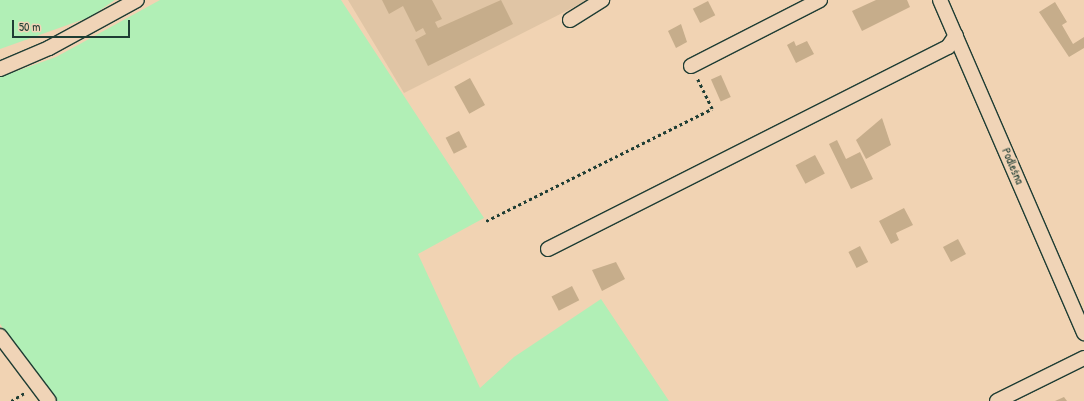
<!DOCTYPE html>
<html>
<head>
<meta charset="utf-8">
<style>
	body { margin:0 }
	#map { position:relative; width:1084px; height:401px; overflow:hidden; background:#f1d3b3; font-family:"Patrick Hand",sans-serif }
	div>[style] { position:absolute }
	[style*='--x'] { left:calc(var(--x)*1px); top:calc(var(--y)*1px); width:calc(var(--w)*1px); rotate:calc(var(--a)*1deg) }
	.built>* { inset:0; background:#e0c5a5 }
	.green>* { inset:0; background:#b1efb6 }
	.building>* { inset:0; background:#c6ad8b; transform-origin:0 0 }
	.path>* { height:2.5px; margin-top:-1.25px; transform-origin:0; background:repeating-linear-gradient(90deg,#1f3d34 0 3px,transparent 0 6px) }
	.roads { filter:drop-shadow(1px 0 #1f3d34) drop-shadow(-1px 0 #1f3d34) drop-shadow(0 1px #1f3d34) drop-shadow(0 -1px #1f3d34) }
	.street>* { height:14px; margin:-7px; padding:0 7px; transform-origin:7px; border-radius:7px; background:#f0d4b7 }
	span { translate:-50% -50%; white-space:nowrap; text-align:center; line-height:1.15; -webkit-text-stroke:3px #f0d4b7; paint-order:stroke }
	.street-label { font-size:12px; color:#1f3d34 }
	.scale { position:absolute; left:12px; top:20px; width:118px; height:18px; box-sizing:border-box; border:2px solid #1f3d34; border-top:0; padding-left:5px; font-size:12px; line-height:14px; white-space:nowrap; color:#1f3d34; -webkit-text-stroke:3px #f0d4b7; paint-order:stroke }
</style>
</head>
<body>
<div id="map">
	<div class="built">
		<i style="clip-path:polygon(348px 0,588px 0,404px 93px)"></i>
	</div>
	<div class="green">
		<i style="clip-path:polygon(0 0,115px 0,90px 17px,0 49px)"></i>
		<i style="clip-path:polygon(160px 0,341px 0,484px 218px,418px 254px,480px 388px,514px 357px,601px 299px,669px 401px,54px 401px,0 324px,0 77px,56px 57px)"></i>
	</div>
	<div class="building">
		<i style="clip-path:polygon(382px 0,432px 0,442px 19px,435px 22px,438px 28px,501px 0,513px 24px,428px 66px,415px 40px,426px 34px,423px 28px,416px 32px,403px 6px,389px 14px)"></i>
		<i style="clip-path:polygon(876px 0,907px 0,910px 7px,862px 31px,852px 11px)"></i>
		<i style="left:708px;top:1px;width:16px;height:17px;rotate:63deg"></i>
		<i style="clip-path:polygon(1055px 2px,1067px 22px,1062px 25px,1073px 44px,1084px 37px,1084px 48px,1069px 57px,1039px 12px)"></i>
		<i style="clip-path:polygon(681px 24px,687px 42px,676px 48px,668px 31px)"></i>
		<i style="clip-path:polygon(794px 41px,796px 46px,807px 41px,814px 54px,796px 63px,787px 45px)"></i>
		<i style="left:721px;top:75px;width:24px;height:11px;rotate:66deg"></i>
		<i style="left:470px;top:78px;width:31px;height:18px;rotate:61deg"></i>
		<i style="clip-path:polygon(882px 118px,891px 145px,866px 159px,856px 140px)"></i>
		<i style="left:459px;top:131px;width:18px;height:15px;rotate:63deg"></i>
		<i style="clip-path:polygon(837px 140px,846px 159px,860px 152px,873px 179px,851px 189px,829px 144px)"></i>
		<i style="left:815px;top:155px;width:21px;height:22px;rotate:62deg"></i>
		<i style="clip-path:polygon(904px 208px,913px 225px,896px 233px,899px 240px,891px 244px,879px 221px)"></i>
		<i style="left:958px;top:239px;width:17px;height:17px;rotate:62deg"></i>
		<i style="left:860px;top:246px;width:18px;height:13px;rotate:63deg"></i>
		<i style="clip-path:polygon(616px 262px,625px 279px,602px 291px,592px 270px)"></i>
		<i style="left:572px;top:286px;width:16px;height:23px;rotate:63deg"></i>
		<i style="clip-path:polygon(1064px 397px,1067px 401px,1055px 401px)"></i>
	</div>
	<div class="path">
		<i style="--x:486;--y:221;--w:252;--a:-26.4"></i>
		<i style="--x:712;--y:109;--w:34;--a:-116"></i>
		<i style="--x:11;--y:401;--w:17;--a:-31"></i>
	</div>
	<div class="roads">
		<div class="street">
			<i style="--x:940;--y:0;--w:363;--a:66.6"></i>
			<i style="--x:570;--y:20;--w:38;--a:-32"></i>
			<i style="--x:691;--y:66;--w:145;--a:-27.1"></i>
			<i style="--x:0;--y:69;--w:53;--a:-23.2"></i>
			<i style="--x:49;--y:48;--w:100;--a:-28.6"></i>
			<i style="--x:548;--y:249;--w:448;--a:-26.8"></i>
			<i style="--x:948;--y:47;--w:14;--a:-56"></i>
			<i style="--x:0;--y:336;--w:81;--a:53"></i>
			<i style="--x:997;--y:401;--w:97;--a:-26.3"></i>
		</div>
	</div>
	<div class="street-label">
		<span style="left:1013px;top:166px;rotate:67deg">Podleśna</span>
	</div>
	<div class="scale">50 m</div>
</div>
</body>
</html>
